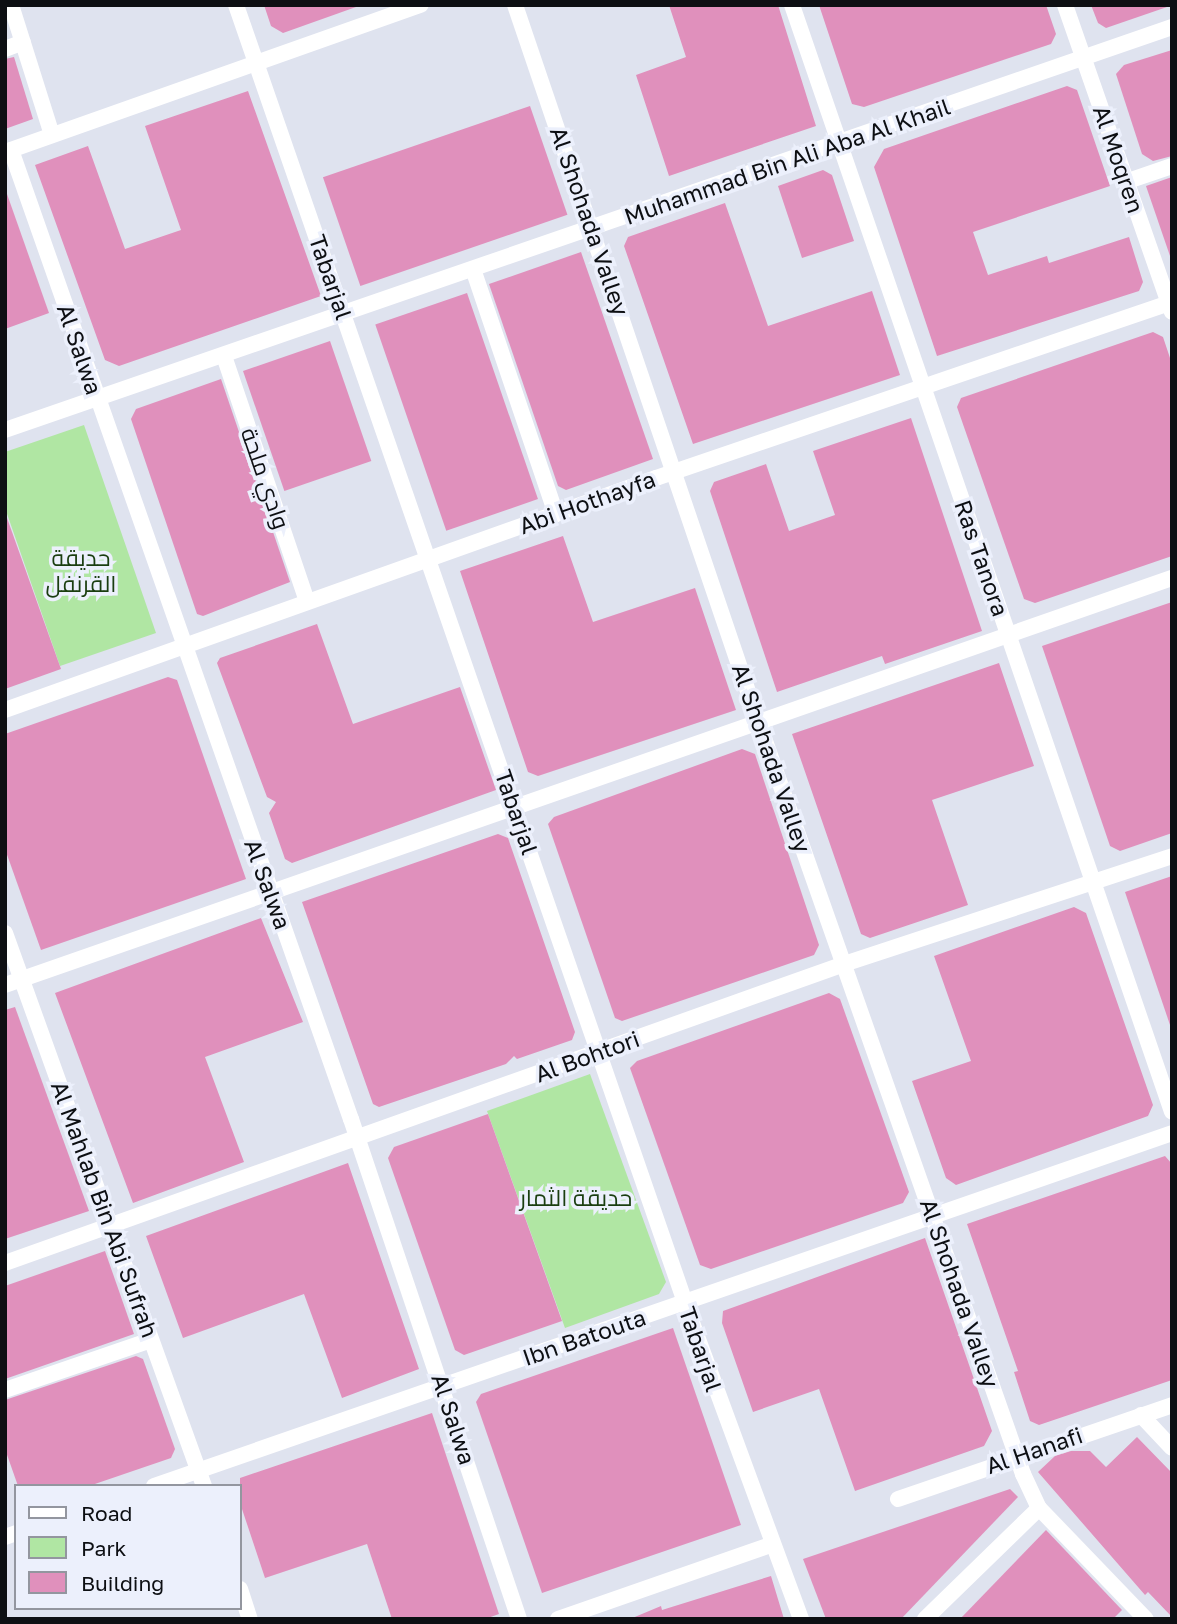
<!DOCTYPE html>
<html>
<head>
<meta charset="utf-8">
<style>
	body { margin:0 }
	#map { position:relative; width:1177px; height:1624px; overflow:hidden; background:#dfe3ef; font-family:"Golos Text",Cairo,sans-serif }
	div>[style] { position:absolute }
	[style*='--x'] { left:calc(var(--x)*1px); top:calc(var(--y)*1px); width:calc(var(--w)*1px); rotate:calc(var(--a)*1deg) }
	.green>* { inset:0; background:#b0e6a3 }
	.building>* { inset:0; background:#e090bc; transform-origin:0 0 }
	.minor>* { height:16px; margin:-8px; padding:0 8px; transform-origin:8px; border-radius:8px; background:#fff }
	span { translate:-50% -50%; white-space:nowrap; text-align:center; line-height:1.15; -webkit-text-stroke:7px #ecf0fc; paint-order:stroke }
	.street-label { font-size:23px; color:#0d0f13 }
	.park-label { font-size:23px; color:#1a3e10 }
	.frame { position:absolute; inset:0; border:7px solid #0d0f13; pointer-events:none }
	.legend { position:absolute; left:14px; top:1484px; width:228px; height:126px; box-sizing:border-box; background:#ecf0fc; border:2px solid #93969f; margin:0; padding:9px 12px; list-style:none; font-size:21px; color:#0d0f13 }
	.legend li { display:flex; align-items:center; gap:14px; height:35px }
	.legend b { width:35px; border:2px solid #93969f }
</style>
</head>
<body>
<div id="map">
	<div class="green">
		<i style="clip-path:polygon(84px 425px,156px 633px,60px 666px,5px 508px,5px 452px)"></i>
		<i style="clip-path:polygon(590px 1074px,666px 1282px,659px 1294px,565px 1328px,487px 1111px)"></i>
	</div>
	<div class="building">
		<i style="clip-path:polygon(264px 5px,356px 5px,356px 7px,283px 33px,271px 26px)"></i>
		<i style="clip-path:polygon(669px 5px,778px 5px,816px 126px,669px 176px,636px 75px,686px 57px)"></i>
		<i style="clip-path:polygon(819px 5px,1046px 5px,1056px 34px,1051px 44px,864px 107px,852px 104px)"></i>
		<i style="clip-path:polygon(1091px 5px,1167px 5px,1167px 7px,1106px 28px,1098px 23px)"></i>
		<i style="clip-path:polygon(1172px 50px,1172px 156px,1153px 161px,1142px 154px,1116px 74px,1124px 65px)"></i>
		<i style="clip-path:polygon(14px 57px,33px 119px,5px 129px,5px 59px)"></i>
		<i style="clip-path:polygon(1067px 86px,1077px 90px,1110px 186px,973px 232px,988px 275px,1047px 256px,1049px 263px,1129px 237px,1143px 282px,1139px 291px,937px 356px,874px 167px,884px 149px)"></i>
		<i style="clip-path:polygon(248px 91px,321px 296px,119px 366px,105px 360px,35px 165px,88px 146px,125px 249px,181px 230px,145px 126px)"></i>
		<i style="left:530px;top:106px;width:115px;height:219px;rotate:71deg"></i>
		<i style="clip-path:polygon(823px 170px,832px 175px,854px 241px,802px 258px,778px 186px)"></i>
		<i style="clip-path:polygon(1172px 177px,1172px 255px,1170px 256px,1146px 186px)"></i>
		<i style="clip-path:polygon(7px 194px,49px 313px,5px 329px,5px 195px)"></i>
		<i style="clip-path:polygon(725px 203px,768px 326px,872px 291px,900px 375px,693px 444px,624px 246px,628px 237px)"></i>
		<i style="clip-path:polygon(581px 252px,653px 459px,566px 490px,558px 486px,489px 284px)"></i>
		<i style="left:467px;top:293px;width:218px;height:97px;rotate:71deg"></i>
		<i style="clip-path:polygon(1153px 332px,1163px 337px,1172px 364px,1172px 556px,1035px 603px,1024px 599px,957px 407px,961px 398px)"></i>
		<i style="left:330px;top:341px;width:127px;height:92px;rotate:71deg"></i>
		<i style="clip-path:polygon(221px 379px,290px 582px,203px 616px,197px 614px,131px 419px,136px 409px)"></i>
		<i style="clip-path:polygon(911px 418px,982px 631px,885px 664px,882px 656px,777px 692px,710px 491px,714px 482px,766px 464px,789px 531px,835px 515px,813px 451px)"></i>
		<i style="clip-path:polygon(7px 518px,61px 669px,5px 689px,5px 519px)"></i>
		<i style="clip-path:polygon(563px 536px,593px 622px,695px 588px,736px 710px,538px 776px,528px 772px,460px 571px)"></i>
		<i style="clip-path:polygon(1172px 602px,1172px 833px,1120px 851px,1110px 846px,1042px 646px)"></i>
		<i style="clip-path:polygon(317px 624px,353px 724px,460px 687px,496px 790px,292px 863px,285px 859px,269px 813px,276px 802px,267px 797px,217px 663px,220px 658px)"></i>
		<i style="clip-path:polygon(999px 663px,1034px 766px,932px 800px,968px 905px,870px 938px,861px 934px,792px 734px)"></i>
		<i style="clip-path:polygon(168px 677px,177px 680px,246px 879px,41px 950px,5px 849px,5px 734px)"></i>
		<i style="clip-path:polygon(742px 749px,755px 754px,819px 945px,814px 955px,622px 1021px,615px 1018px,548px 824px,554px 817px)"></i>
		<i style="clip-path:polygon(498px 834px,508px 838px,575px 1032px,572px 1040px,517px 1059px,514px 1056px,506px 1064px,379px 1107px,373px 1104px,302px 902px)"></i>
		<i style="clip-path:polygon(1172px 876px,1172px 1024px,1170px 1025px,1125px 892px)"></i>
		<i style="clip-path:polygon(1074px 907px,1086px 913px,1153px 1105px,1148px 1116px,956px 1185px,946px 1178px,912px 1081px,971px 1061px,934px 956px)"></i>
		<i style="clip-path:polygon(261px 918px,303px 1022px,205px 1057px,244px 1162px,133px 1203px,55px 993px)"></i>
		<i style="clip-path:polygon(829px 993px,840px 999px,909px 1192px,903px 1203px,711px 1269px,700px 1265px,630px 1068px,637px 1061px)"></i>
		<i style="clip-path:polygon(15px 1007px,89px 1211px,5px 1239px,5px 1010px)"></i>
		<i style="clip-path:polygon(488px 1114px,562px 1321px,464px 1355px,455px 1350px,388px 1158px,394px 1147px)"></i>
		<i style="clip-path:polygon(1165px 1156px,1172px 1164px,1172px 1380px,1039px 1425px,1030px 1421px,1014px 1372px,1018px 1371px,967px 1224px)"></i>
		<i style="clip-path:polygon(348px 1163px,419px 1369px,342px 1398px,304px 1294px,183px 1338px,146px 1236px)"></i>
		<i style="clip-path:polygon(925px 1238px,992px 1431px,984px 1446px,855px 1491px,819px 1389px,753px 1412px,722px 1323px,723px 1311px)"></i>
		<i style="clip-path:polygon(105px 1251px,134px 1334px,5px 1379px,5px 1286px)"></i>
		<i style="clip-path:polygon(673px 1328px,741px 1525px,542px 1593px,476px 1402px,481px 1394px)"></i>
		<i style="clip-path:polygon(136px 1356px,143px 1359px,175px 1449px,171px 1458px,89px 1486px,18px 1486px,5px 1449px,5px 1400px)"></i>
		<i style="clip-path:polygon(432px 1413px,499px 1614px,485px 1619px,392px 1619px,367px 1544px,265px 1578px,240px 1503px,240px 1478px)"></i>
		<i style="clip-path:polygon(1137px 1437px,1172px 1473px,1172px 1617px,1148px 1592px,1145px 1595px,1038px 1472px,1055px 1456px,1071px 1451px,1090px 1451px,1106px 1467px)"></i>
		<i style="clip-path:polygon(1010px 1489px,1018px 1497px,901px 1619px,826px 1619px,803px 1559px)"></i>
		<i style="clip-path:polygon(1046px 1530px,1122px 1610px,1113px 1619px,960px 1619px)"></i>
		<i style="clip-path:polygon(771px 1576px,784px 1619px,630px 1619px,661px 1606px,662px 1610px)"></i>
	</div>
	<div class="minor">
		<i style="--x:11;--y:5;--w:136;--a:72.5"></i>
		<i style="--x:236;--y:5;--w:1391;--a:70.91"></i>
		<i style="--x:691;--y:1320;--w:319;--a:69.8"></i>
		<i style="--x:515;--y:5;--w:756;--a:71.25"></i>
		<i style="--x:758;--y:721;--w:798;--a:70.61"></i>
		<i style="--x:1023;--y:1474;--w:38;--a:65"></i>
		<i style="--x:1039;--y:1508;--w:154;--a:46.1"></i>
		<i style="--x:792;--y:5;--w:1170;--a:71.05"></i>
		<i style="--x:1065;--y:5;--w:325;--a:70.8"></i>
		<i style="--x:5;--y:49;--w:19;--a:-21"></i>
		<i style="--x:11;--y:150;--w:1027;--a:70.67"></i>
		<i style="--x:351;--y:1119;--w:527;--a:71.43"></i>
		<i style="--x:5;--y:152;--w:441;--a:-19.5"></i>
		<i style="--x:1128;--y:181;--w:46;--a:-18.8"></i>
		<i style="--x:473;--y:269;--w:259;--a:71.3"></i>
		<i style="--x:224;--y:356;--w:259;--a:71.3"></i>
		<i style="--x:5;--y:430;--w:1235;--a:-19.05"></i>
		<i style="--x:5;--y:710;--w:691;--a:-19.61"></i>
		<i style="--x:656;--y:478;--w:545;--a:-18.83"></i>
		<i style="--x:5;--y:933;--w:588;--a:70.21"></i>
		<i style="--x:5;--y:985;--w:1236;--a:-19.23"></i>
		<i style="--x:5;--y:1263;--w:891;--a:-19.61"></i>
		<i style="--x:844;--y:964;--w:345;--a:-18.2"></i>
		<i style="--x:5;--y:1390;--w:154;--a:-18.9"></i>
		<i style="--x:1141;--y:1415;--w:45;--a:46.8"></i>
		<i style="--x:154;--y:1486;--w:1077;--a:-19.12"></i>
		<i style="--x:898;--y:1499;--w:290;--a:-18.9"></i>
		<i style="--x:5;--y:1537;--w:12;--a:-20"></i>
		<i style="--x:240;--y:1589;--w:32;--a:72"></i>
		<i style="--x:558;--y:1619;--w:225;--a:-19.2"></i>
		<i style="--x:925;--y:1619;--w:159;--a:-44.2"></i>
	</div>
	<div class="street-label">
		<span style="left:1119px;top:159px;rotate:71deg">Al Moqren</span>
		<span style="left:787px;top:161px;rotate:-19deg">Muhammad Bin Ali Aba Al Khail</span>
		<span style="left:590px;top:221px;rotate:71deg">Al Shohada Valley</span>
		<span style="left:331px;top:277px;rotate:71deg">Tabarjal</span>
		<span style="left:80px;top:349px;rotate:71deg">Al Salwa</span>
		<span style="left:266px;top:478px;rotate:71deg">وادي ملحة</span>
		<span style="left:587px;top:502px;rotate:-20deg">Abi Hothayfa</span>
		<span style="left:982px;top:558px;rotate:71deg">Ras Tanora</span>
		<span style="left:772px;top:758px;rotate:71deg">Al Shohada Valley</span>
		<span style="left:517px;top:812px;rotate:71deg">Tabarjal</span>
		<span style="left:268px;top:884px;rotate:70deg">Al Salwa</span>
		<span style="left:587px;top:1056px;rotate:-20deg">Al Bohtori</span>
		<span style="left:105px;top:1209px;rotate:70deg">Al Mahlab Bin Abi Sufrah</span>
		<span style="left:960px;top:1293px;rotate:71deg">Al Shohada Valley</span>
		<span style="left:584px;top:1337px;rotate:-19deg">Ibn Batouta</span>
		<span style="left:701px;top:1349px;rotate:71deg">Tabarjal</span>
		<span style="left:454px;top:1419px;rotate:72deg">Al Salwa</span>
		<span style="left:1034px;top:1450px;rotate:-19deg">Al Hanafi</span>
	</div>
	<div class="park-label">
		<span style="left:81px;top:570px">حديقة<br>القرنفل</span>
		<span style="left:576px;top:1197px">حديقة الثمار</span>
	</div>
	<div class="frame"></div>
	<ul class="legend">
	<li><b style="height:9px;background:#fff"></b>Road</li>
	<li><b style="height:19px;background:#b0e6a3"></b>Park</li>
	<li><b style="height:19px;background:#e090bc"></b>Building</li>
	</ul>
</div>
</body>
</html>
